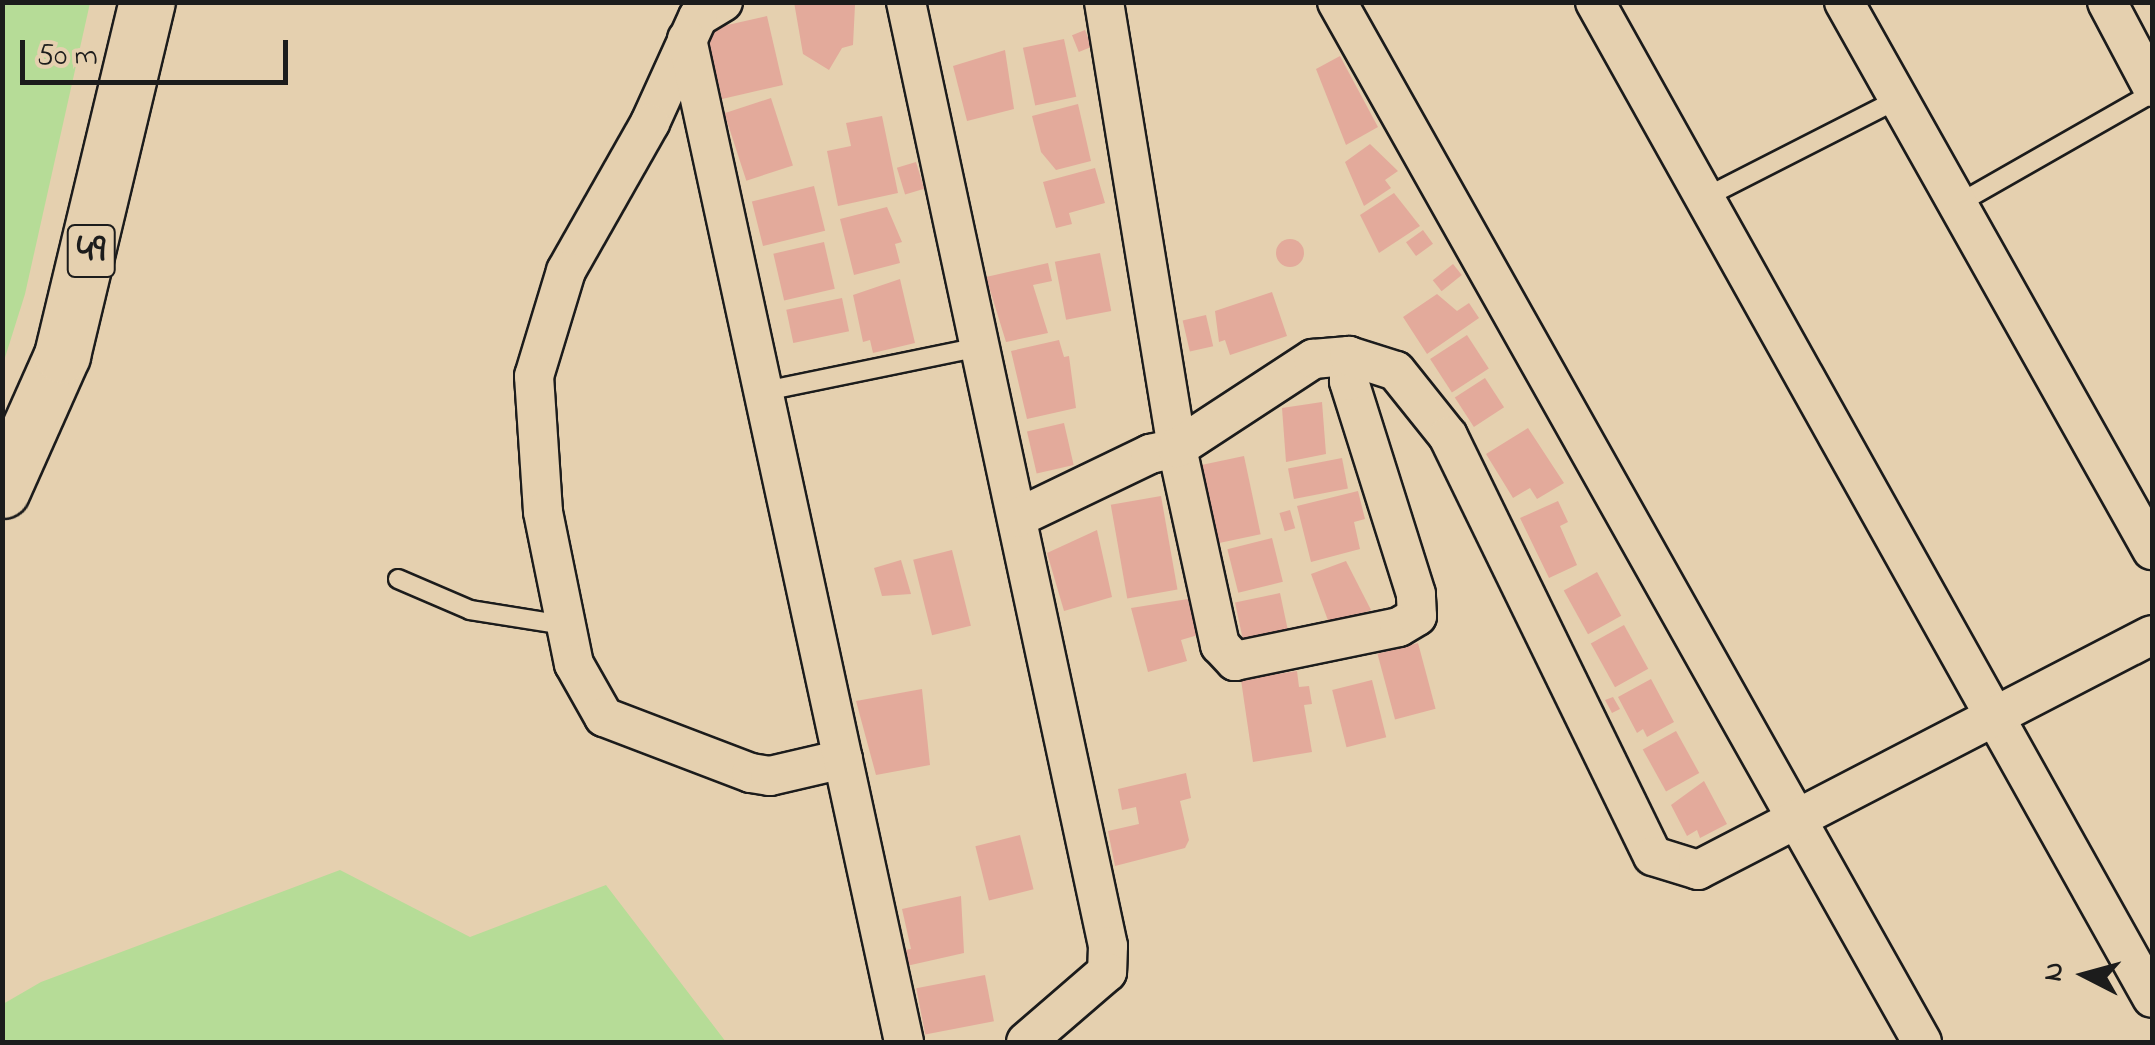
<!DOCTYPE html>
<html>
<head>
<meta charset="utf-8">
<style>
	body { margin:0 }
	#map { position:relative; width:2155px; height:1045px; overflow:hidden; background:#e5d0af; font-family:"Indie Flower",sans-serif }
	div>[style] { position:absolute }
	[style*='--x'] { left:calc(var(--x)*1px); top:calc(var(--y)*1px); width:calc(var(--w)*1px); rotate:calc(var(--a)*1deg) }
	.green>* { inset:0; background:#b6dc97 }
	.building>* { inset:0; background:#e3aa9b; transform-origin:0 0 }
	.round { border-radius:50% }
	.roads { filter:drop-shadow(2px 0 #1c1c1c) drop-shadow(-2px 0 #1c1c1c) drop-shadow(0 2px #1c1c1c) drop-shadow(0 -2px #1c1c1c) }
	.service>* { height:18px; margin:-9px; padding:0 9px; transform-origin:9px; border-radius:9px; background:#e5d0af }
	.minor>* { height:38px; margin:-19px; padding:0 19px; transform-origin:19px; border-radius:19px; background:#e5d0af }
	.primary>* { height:55px; margin:-27.5px; padding:0 27.5px; transform-origin:27.5px; border-radius:27.5px; background:#e5d0af }
	span { translate:-50% -50%; white-space:nowrap; text-align:center; line-height:1.15; -webkit-text-stroke:10px #e5d0af; paint-order:stroke }
	.shield-label span { padding:2px 8px; background:#e5d0af; border:2px solid; border-radius:8px; -webkit-text-stroke-width:0 }
	.shield-label { font-size:40px; color:#1c1c1c; font-weight:700 }
	.frame { position:absolute; inset:0; border:5px solid #1c1c1c; pointer-events:none }
	.north { position:absolute; left:2035px; top:925px; width:100px; height:100px; -webkit-text-stroke:8px #e5d0af; paint-order:stroke; rotate:276deg; font-size:28px; font-weight:700; line-height:40px; text-align:center; color:#1c1c1c }
	.north::after { content:''; display:block; margin:auto; width:35px; height:45px; background:#1c1c1c; clip-path:polygon(50% 0,100% 100%,50% 72%,0 100%) }
	.scale { position:absolute; left:20px; top:40px; width:268px; height:45px; box-sizing:border-box; border:5px solid #1c1c1c; border-top:0; padding-left:12px; font-size:30px; line-height:35px; white-space:nowrap; color:#1c1c1c; -webkit-text-stroke:8px #e5d0af; paint-order:stroke }
</style>
</head>
<body>
<div id="map">
	<div class="green">
		<i style="clip-path:polygon(2px 3px,90px 3px,25px 294px,3px 364px)"></i>
		<i style="clip-path:polygon(340px 870px,470px 937px,606px 885px,726px 1042px,3px 1042px,3px 1004px,41px 982px)"></i>
	</div>
	<div class="building">
		<i style="clip-path:polygon(794px 2px,855px 5px,853px 45px,842px 48px,829px 70px,803px 54px)"></i>
		<i style="clip-path:polygon(767px 16px,783px 85px,722px 99px,708px 39px,714px 28px)"></i>
		<i style="left:1085px;top:30px;width:18px;height:14px;rotate:68deg"></i>
		<i style="left:1064px;top:39px;width:59px;height:42px;rotate:78deg"></i>
		<i style="clip-path:polygon(1005px 50px,1014px 109px,967px 121px,953px 66px)"></i>
		<i style="clip-path:polygon(1340px 56px,1378px 127px,1346px 145px,1316px 69px)"></i>
		<i style="left:771px;top:98px;width:71px;height:49px;rotate:72deg"></i>
		<i style="clip-path:polygon(1078px 104px,1091px 161px,1056px 170px,1041px 152px,1032px 116px)"></i>
		<i style="clip-path:polygon(882px 116px,898px 193px,838px 206px,827px 151px,851px 146px,846px 123px)"></i>
		<i style="clip-path:polygon(1370px 144px,1398px 171px,1385px 180px,1391px 188px,1364px 206px,1345px 162px)"></i>
		<i style="left:916px;top:162px;width:28px;height:20px;rotate:73deg"></i>
		<i style="clip-path:polygon(1095px 168px,1105px 203px,1069px 213px,1072px 224px,1056px 228px,1043px 182px)"></i>
		<i style="left:814px;top:186px;width:46px;height:64px;rotate:76deg"></i>
		<i style="clip-path:polygon(1394px 193px,1420px 226px,1379px 253px,1360px 215px)"></i>
		<i style="clip-path:polygon(887px 207px,902px 242px,895px 244px,900px 263px,854px 275px,840px 219px)"></i>
		<i style="left:1423px;top:230px;width:17px;height:21px;rotate:54deg"></i>
		<i class="round" style="left:1276px;top:239px;width:28px;height:28px"></i>
		<i style="left:824px;top:242px;width:48px;height:52px;rotate:77deg"></i>
		<i style="left:1100px;top:253px;width:59px;height:46px;rotate:79deg"></i>
		<i style="clip-path:polygon(1048px 263px,1052px 281px,1033px 285px,1048px 333px,1006px 342px,986px 277px)"></i>
		<i style="left:1453px;top:264px;width:14px;height:26px;rotate:51deg"></i>
		<i style="clip-path:polygon(900px 279px,915px 343px,873px 353px,870px 340px,863px 342px,853px 295px)"></i>
		<i style="clip-path:polygon(1272px 292px,1287px 336px,1230px 355px,1225px 340px,1219px 342px,1215px 311px)"></i>
		<i style="clip-path:polygon(1437px 294px,1457px 311px,1469px 303px,1479px 318px,1427px 354px,1403px 317px)"></i>
		<i style="left:842px;top:298px;width:34px;height:57px;rotate:78deg"></i>
		<i style="left:1206px;top:315px;width:32px;height:24px;rotate:77deg"></i>
		<i style="left:1467px;top:335px;width:40px;height:44px;rotate:57deg"></i>
		<i style="clip-path:polygon(1059px 340px,1064px 357px,1069px 356px,1076px 408px,1027px 419px,1011px 351px)"></i>
		<i style="left:1485px;top:378px;width:35px;height:36px;rotate:57deg"></i>
		<i style="clip-path:polygon(1322px 402px,1326px 454px,1286px 462px,1282px 408px)"></i>
		<i style="left:1064px;top:423px;width:43px;height:38px;rotate:77deg"></i>
		<i style="clip-path:polygon(1528px 428px,1564px 483px,1537px 499px,1530px 488px,1513px 498px,1486px 454px)"></i>
		<i style="left:1244px;top:456px;width:80px;height:46px;rotate:78deg"></i>
		<i style="left:1342px;top:458px;width:31px;height:55px;rotate:79deg"></i>
		<i style="clip-path:polygon(1358px 491px,1365px 519px,1354px 522px,1360px 549px,1311px 562px,1297px 506px)"></i>
		<i style="left:1161px;top:496px;width:95px;height:51px;rotate:80deg"></i>
		<i style="clip-path:polygon(1558px 501px,1568px 522px,1560px 526px,1577px 565px,1549px 578px,1520px 518px)"></i>
		<i style="left:1290px;top:510px;width:19px;height:11px;rotate:74deg"></i>
		<i style="clip-path:polygon(1097px 530px,1112px 597px,1064px 611px,1047px 553px)"></i>
		<i style="left:1272px;top:538px;width:45px;height:46px;rotate:76deg"></i>
		<i style="left:952px;top:550px;width:78px;height:40px;rotate:76deg"></i>
		<i style="clip-path:polygon(901px 560px,911px 594px,882px 596px,874px 568px)"></i>
		<i style="clip-path:polygon(1346px 561px,1371px 610px,1330px 626px,1311px 574px)"></i>
		<i style="left:1597px;top:572px;width:50px;height:38px;rotate:61deg"></i>
		<i style="left:1280px;top:593px;width:39px;height:46px;rotate:78deg"></i>
		<i style="clip-path:polygon(1188px 599px,1198px 635px,1181px 640px,1187px 661px,1148px 672px,1131px 608px)"></i>
		<i style="left:1624px;top:625px;width:50px;height:38px;rotate:61deg"></i>
		<i style="left:1418px;top:643px;width:68px;height:42px;rotate:75deg"></i>
		<i style="clip-path:polygon(1297px 671px,1299px 687px,1309px 686px,1312px 704px,1304px 705px,1312px 752px,1253px 762px,1241px 680px)"></i>
		<i style="clip-path:polygon(1651px 679px,1674px 722px,1647px 737px,1643px 729px,1637px 733px,1618px 697px)"></i>
		<i style="left:1372px;top:680px;width:59px;height:41px;rotate:76deg"></i>
		<i style="clip-path:polygon(922px 689px,930px 765px,876px 775px,856px 701px)"></i>
		<i style="clip-path:polygon(1613px 697px,1620px 709px,1612px 713px,1605px 700px)"></i>
		<i style="left:1676px;top:731px;width:48px;height:38px;rotate:61deg"></i>
		<i style="clip-path:polygon(1186px 773px,1191px 798px,1180px 801px,1189px 840px,1185px 848px,1115px 866px,1108px 831px,1139px 824px,1136px 807px,1122px 810px,1118px 789px)"></i>
		<i style="clip-path:polygon(1704px 781px,1727px 824px,1700px 838px,1697px 830px,1687px 836px,1671px 805px)"></i>
		<i style="left:1020px;top:835px;width:56px;height:46px;rotate:76deg"></i>
		<i style="clip-path:polygon(961px 896px,964px 953px,902px 967px,899px 951px,911px 949px,902px 909px)"></i>
		<i style="left:985px;top:975px;width:47px;height:70px;rotate:79deg"></i>
	</div>
	<div class="roads">
		<div class="service">
			<i style="--x:1708;--y:196;--w:213;--a:-27"></i>
			<i style="--x:1956;--y:205;--w:226;--a:-29.7"></i>
			<i style="--x:765;--y:391;--w:218;--a:-11.6"></i>
			<i style="--x:398;--y:579;--w:78;--a:23.3"></i>
			<i style="--x:470;--y:610;--w:96;--a:9"></i>
		</div>
		<div class="minor">
			<i style="--x:723;--y:2;--w:29;--a:149"></i>
			<i style="--x:698;--y:17;--w:116;--a:114.4"></i>
			<i style="--x:650;--y:123;--w:170;--a:119.6"></i>
			<i style="--x:566;--y:271;--w:110;--a:106.9"></i>
			<i style="--x:534;--y:376;--w:136;--a:86.2"></i>
			<i style="--x:543;--y:512;--w:155;--a:78.5"></i>
			<i style="--x:574;--y:664;--w:61;--a:60.5"></i>
			<i style="--x:604;--y:717;--w:157;--a:20.9"></i>
			<i style="--x:751;--y:773;--w:19;--a:9"></i>
			<i style="--x:770;--y:776;--w:75;--a:-13.1"></i>
			<i style="--x:906;--y:2;--w:965;--a:77.92"></i>
			<i style="--x:1108;--y:946;--w:26;--a:92"></i>
			<i style="--x:1107;--y:972;--w:107;--a:139.2"></i>
			<i style="--x:1104;--y:2;--w:452;--a:80.7"></i>
			<i style="--x:1177;--y:448;--w:202;--a:77.7"></i>
			<i style="--x:1220;--y:645;--w:22;--a:47"></i>
			<i style="--x:1235;--y:661;--w:167;--a:-11.7"></i>
			<i style="--x:1399;--y:627;--w:21;--a:-31"></i>
			<i style="--x:1417;--y:616;--w:22;--a:-93"></i>
			<i style="--x:1416;--y:594;--w:223;--a:-107.5"></i>
			<i style="--x:1349;--y:381;--w:25;--a:-90"></i>
			<i style="--x:1337;--y:2;--w:1193;--a:60.64"></i>
			<i style="--x:1595;--y:2;--w:1141;--a:60.78"></i>
			<i style="--x:1844;--y:2;--w:629;--a:60.66"></i>
			<i style="--x:2107;--y:2;--w:96;--a:62.1"></i>
			<i style="--x:687;--y:39;--w:1026;--a:77.79"></i>
			<i style="--x:1017;--y:518;--w:148;--a:-25.7"></i>
			<i style="--x:1150;--y:454;--w:28;--a:-13"></i>
			<i style="--x:1177;--y:448;--w:163;--a:-33.2"></i>
			<i style="--x:1313;--y:359;--w:36;--a:-5"></i>
			<i style="--x:1349;--y:356;--w:49;--a:17.7"></i>
			<i style="--x:1396;--y:371;--w:83;--a:51.3"></i>
			<i style="--x:1448;--y:436;--w:467;--a:64"></i>
			<i style="--x:1653;--y:856;--w:47;--a:17.3"></i>
			<i style="--x:1698;--y:870;--w:511;--a:-27.37"></i>
		</div>
		<div class="primary">
			<i style="--x:2;--y:490;--w:148;--a:-66"></i>
			<i style="--x:62;--y:355;--w:363;--a:-76.5"></i>
		</div>
	</div>
	<div class="shield-label">
		<span style="left:91px;top:251px">49</span>
	</div>
	<div class="frame"></div>
	<div class="north">N</div>
	<div class="scale">50 m</div>
</div>
</body>
</html>
